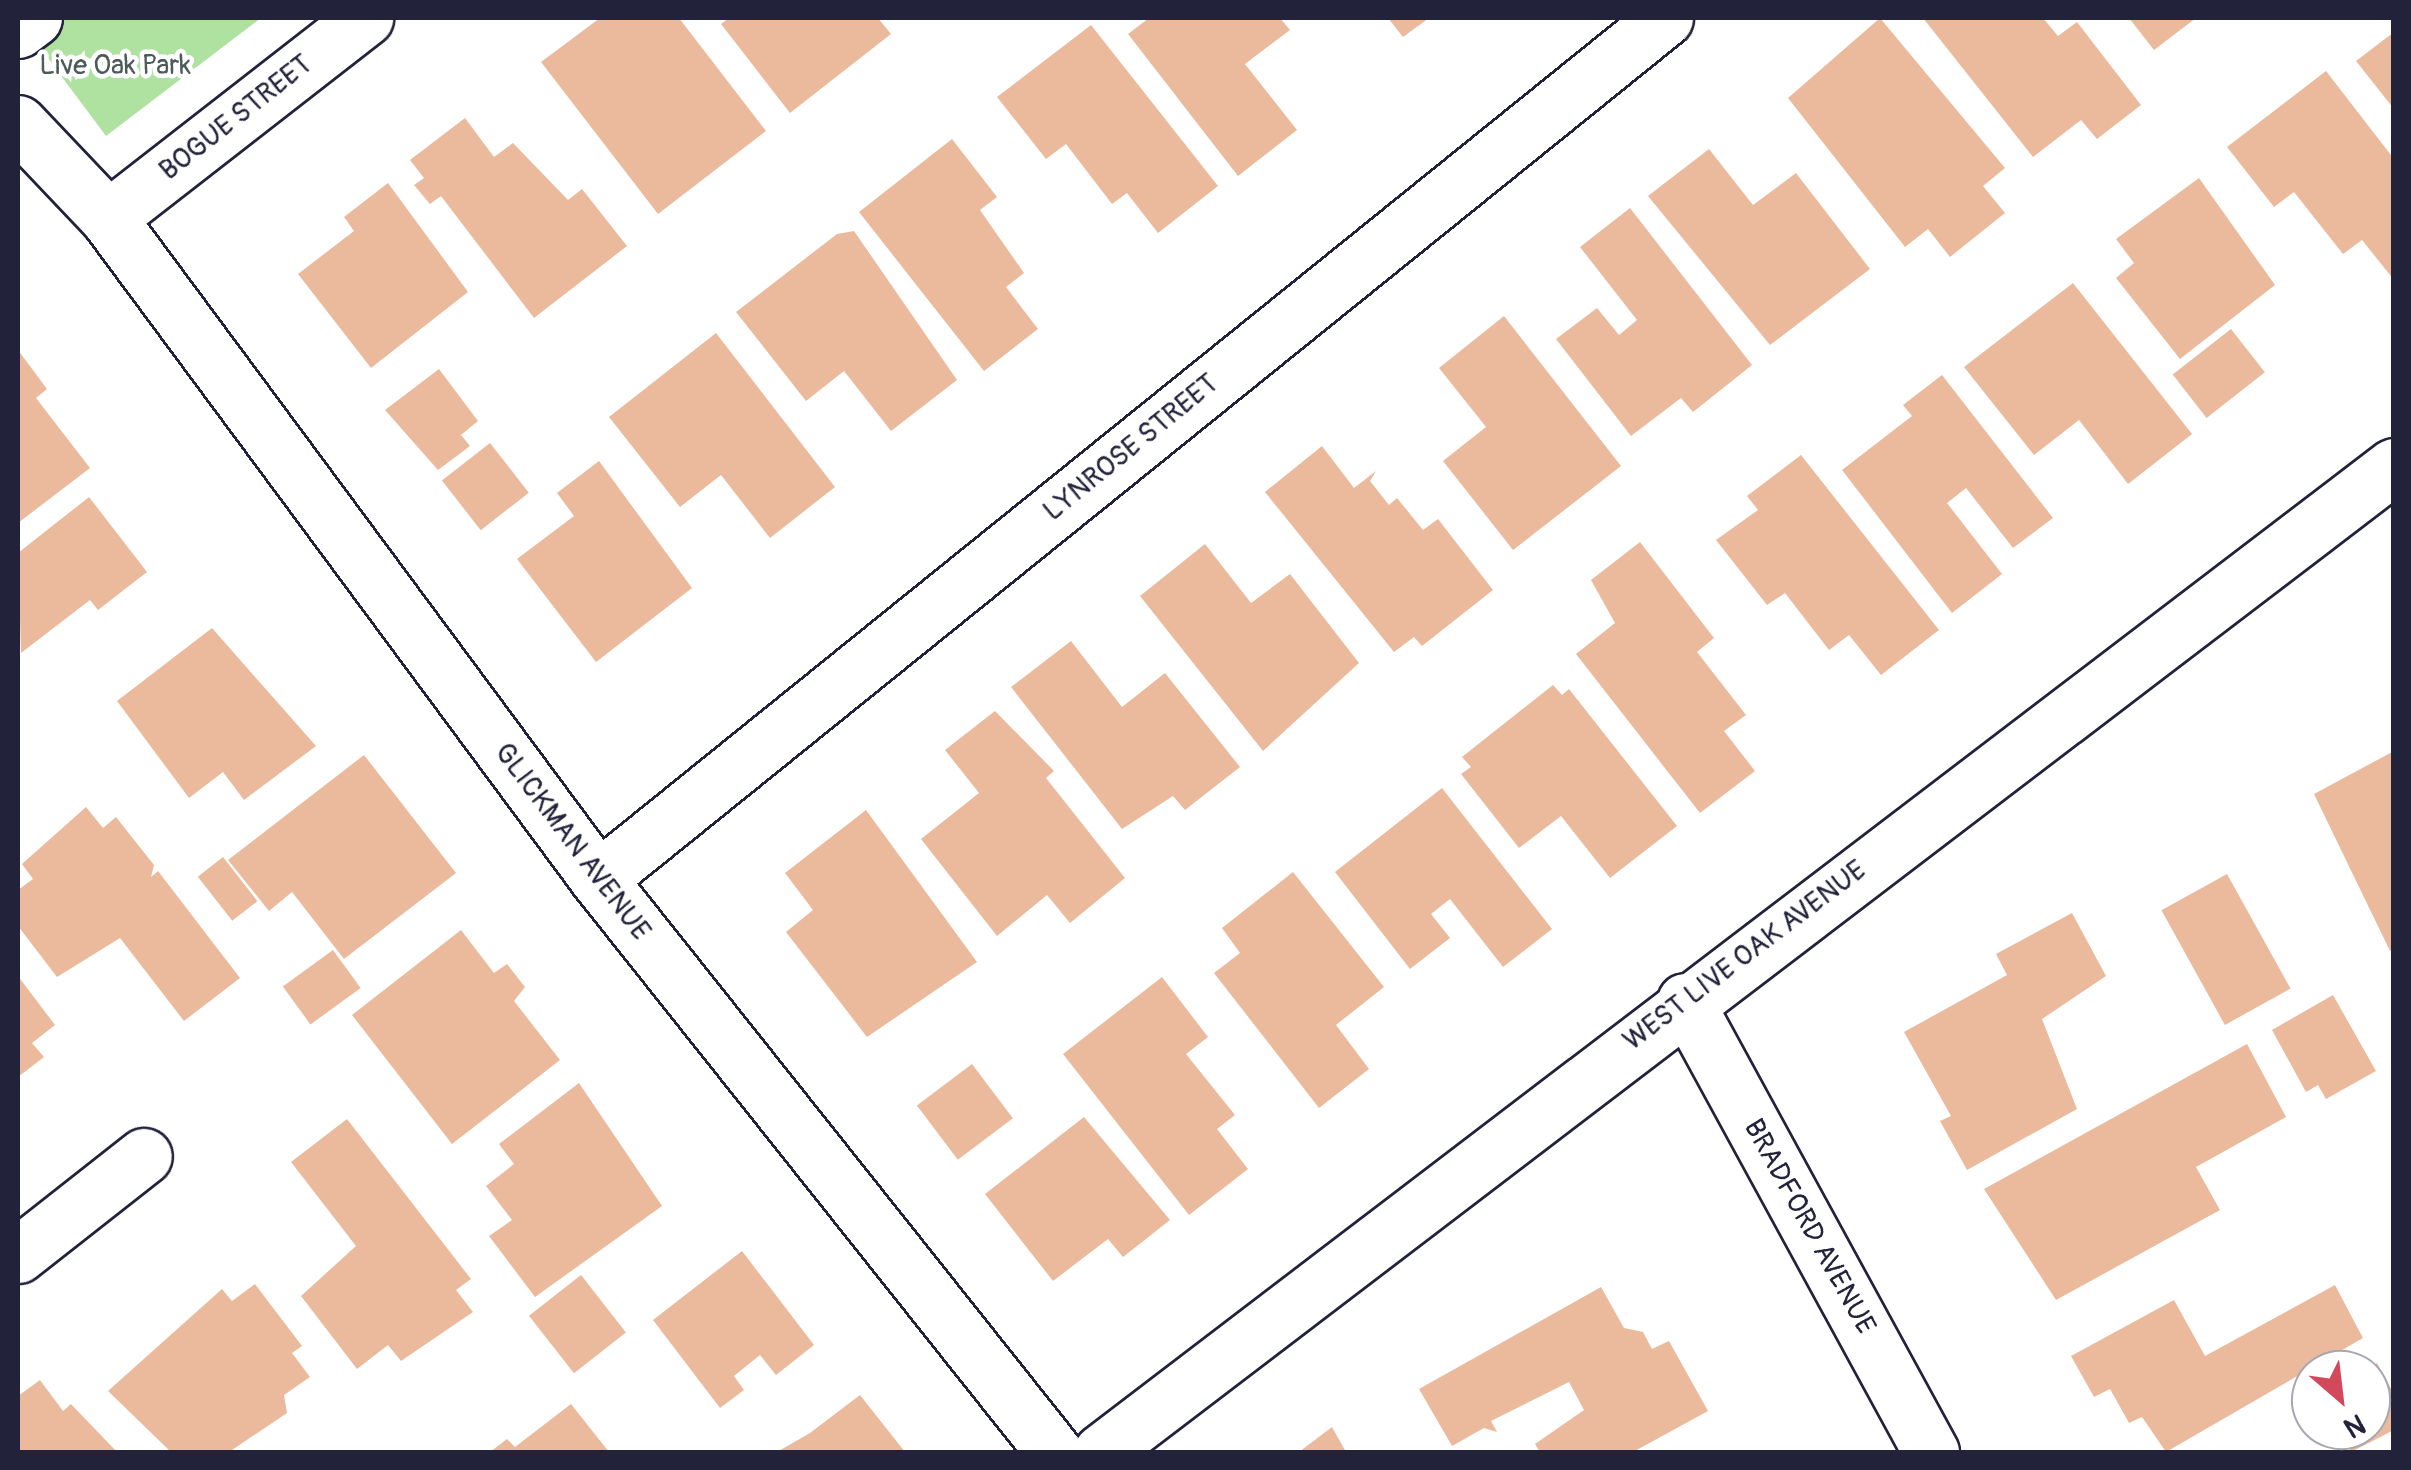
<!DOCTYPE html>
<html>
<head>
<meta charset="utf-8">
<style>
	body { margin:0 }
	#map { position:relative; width:2411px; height:1470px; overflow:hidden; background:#fff; font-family:Pangolin,sans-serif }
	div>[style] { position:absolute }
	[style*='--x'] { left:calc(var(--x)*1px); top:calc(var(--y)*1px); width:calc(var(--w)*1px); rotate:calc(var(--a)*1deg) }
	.green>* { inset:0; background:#afe1a1 }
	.building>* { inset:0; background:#ebba9c; transform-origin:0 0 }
	.roads { filter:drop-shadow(2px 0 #22223b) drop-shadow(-2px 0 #22223b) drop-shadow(0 2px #22223b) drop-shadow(0 -2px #22223b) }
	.minor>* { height:55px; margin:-27.5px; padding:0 27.5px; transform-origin:27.5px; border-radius:27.5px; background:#fff }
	span { translate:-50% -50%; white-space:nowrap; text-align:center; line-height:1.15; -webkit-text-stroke:9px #fff; paint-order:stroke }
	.park-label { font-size:28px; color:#4c5b5a }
	.street-label { font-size:28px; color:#22223b }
	.frame { position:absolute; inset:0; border:20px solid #22223b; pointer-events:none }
	.north { position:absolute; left:2291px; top:1350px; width:100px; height:100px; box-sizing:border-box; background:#fff; border:2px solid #a7a7b1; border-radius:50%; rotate:152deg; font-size:28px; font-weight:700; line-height:40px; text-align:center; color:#22223b }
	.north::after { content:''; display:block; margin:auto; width:35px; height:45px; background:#d1495b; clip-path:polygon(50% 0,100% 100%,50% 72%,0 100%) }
</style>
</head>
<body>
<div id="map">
	<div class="green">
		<i style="clip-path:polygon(18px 18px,261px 18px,106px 136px)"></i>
	</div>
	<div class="building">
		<i style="clip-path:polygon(600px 18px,679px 18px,766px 131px,658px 214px,541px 62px)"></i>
		<i style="clip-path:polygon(729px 18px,878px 18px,891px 34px,790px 113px,721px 24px)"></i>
		<i style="clip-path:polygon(1149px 18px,1280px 18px,1290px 30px,1245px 64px,1297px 130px,1238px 176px,1128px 34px)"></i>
		<i style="clip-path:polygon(1388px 18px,1429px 18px,1403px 37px)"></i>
		<i style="clip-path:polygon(1880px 18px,2005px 168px,1983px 186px,2005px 213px,1950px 257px,1928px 229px,1905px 247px,1788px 98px)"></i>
		<i style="clip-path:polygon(1923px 18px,2043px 18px,2058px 36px,2077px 22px,2141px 105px,2097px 139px,2081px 120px,2033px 157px)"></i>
		<i style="clip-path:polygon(2129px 18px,2196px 18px,2154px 50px)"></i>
		<i style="clip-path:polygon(1091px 25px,1218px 186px,1158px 233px,1127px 193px,1112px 204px,1066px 144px,1046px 159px,997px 97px)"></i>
		<i style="clip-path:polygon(2394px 32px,2394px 109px,2356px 61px)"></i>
		<i style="clip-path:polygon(2326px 71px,2394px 159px,2394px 280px,2362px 240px,2343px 254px,2294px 192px,2274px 207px,2227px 147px)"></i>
		<i style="clip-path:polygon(465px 118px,494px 157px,513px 143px,568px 200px,582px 189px,627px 246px,534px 318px,441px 196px,430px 204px,414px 185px,424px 178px,410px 160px)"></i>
		<i style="clip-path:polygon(952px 139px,997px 197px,980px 210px,1024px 273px,1006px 287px,1038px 329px,984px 371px,859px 212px)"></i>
		<i style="clip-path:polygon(1709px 149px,1753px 205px,1796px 173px,1870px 269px,1770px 345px,1648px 196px)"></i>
		<i style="clip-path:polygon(2199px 178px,2275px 285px,2180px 359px,2116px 278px,2134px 263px,2116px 239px)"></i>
		<i style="clip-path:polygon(388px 183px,468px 292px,371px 368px,298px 274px,354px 231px,344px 217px)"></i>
		<i style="clip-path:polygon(1630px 208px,1752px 365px,1693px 412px,1681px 398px,1631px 436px,1556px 339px,1597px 308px,1619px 335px,1637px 320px,1580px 247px)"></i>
		<i style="clip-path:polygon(854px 231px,957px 380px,891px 431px,844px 371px,806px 401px,736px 312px,837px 234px)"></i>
		<i style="clip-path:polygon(2073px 283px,2192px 434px,2128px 484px,2079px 420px,2034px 455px,1964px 367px)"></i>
		<i style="clip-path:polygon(1504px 316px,1621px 466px,1513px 550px,1443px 461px,1486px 427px,1439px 368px)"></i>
		<i style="left:2231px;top:329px;width:55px;height:74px;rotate:52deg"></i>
		<i style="clip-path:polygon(716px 333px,835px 487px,770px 538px,721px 475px,680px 507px,609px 417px)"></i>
		<i style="clip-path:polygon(18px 350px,47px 389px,36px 398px,90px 468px,18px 523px)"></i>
		<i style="clip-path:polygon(439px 369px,478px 421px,461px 435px,470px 446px,438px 470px,385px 410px)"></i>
		<i style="clip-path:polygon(1942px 375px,2053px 518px,2013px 548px,1966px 488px,1947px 503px,2002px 574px,1952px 613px,1842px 470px,1912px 416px,1903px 405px)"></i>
		<i style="left:490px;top:443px;width:63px;height:61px;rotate:52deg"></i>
		<i style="clip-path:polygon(1322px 446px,1354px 488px,1376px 471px,1370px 481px,1389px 505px,1397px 498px,1423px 530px,1438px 519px,1493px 590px,1422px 646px,1414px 637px,1394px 652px,1265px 492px)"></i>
		<i style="clip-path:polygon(1801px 455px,1939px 630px,1881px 675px,1849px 635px,1829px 650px,1785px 593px,1767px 605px,1716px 540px,1758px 510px,1747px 496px)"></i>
		<i style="clip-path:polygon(599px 461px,692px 588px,596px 662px,517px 559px,574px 516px,557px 493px)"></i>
		<i style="clip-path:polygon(89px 497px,147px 572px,98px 610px,90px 600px,21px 653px,18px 553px)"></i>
		<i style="clip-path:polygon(1640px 542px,1714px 638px,1697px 652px,1746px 715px,1724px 731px,1755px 771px,1700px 813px,1576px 654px,1615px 623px,1591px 580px)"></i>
		<i style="clip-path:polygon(1205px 544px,1251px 603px,1290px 574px,1359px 663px,1263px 751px,1140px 596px)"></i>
		<i style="clip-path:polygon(212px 628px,316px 746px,244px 800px,223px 772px,189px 798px,117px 701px)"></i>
		<i style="clip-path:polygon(1071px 641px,1122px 707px,1165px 673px,1240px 767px,1185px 810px,1173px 796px,1122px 829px,1011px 687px)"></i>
		<i style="clip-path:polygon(1553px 685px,1562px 695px,1569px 689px,1677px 826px,1610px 878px,1561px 816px,1519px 848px,1461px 774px,1471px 767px,1462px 757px)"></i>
		<i style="clip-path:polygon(995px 711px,1054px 771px,1046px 778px,1125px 878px,1070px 923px,1047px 895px,997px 936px,921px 839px,979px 793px,945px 750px)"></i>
		<i style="clip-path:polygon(2394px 751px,2394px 949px,2390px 951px,2314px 794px)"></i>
		<i style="clip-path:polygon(364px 755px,456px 873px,344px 959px,292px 892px,269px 911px,228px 860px)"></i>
		<i style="clip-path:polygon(1442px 788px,1552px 929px,1503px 967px,1450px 899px,1431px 914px,1450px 938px,1410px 969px,1335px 872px)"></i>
		<i style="clip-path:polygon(86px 807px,103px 828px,116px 817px,154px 865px,151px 877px,158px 871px,240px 978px,184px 1021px,120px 938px,57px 977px,18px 926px,18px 890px,33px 879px,22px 864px)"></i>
		<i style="clip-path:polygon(866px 810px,977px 962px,867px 1037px,786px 932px,813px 910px,785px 873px)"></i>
		<i style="left:223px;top:857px;width:56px;height:32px;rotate:52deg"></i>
		<i style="clip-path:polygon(1293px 872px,1384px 987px,1336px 1025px,1369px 1069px,1319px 1108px,1214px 973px,1240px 953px,1222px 928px)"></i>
		<i style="left:2227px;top:874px;width:131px;height:75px;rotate:61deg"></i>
		<i style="clip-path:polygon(2072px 913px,2106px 976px,2042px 1019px,2077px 1109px,1967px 1170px,1940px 1121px,1951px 1116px,1904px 1032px,2007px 975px,1996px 954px)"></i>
		<i style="clip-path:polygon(461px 930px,494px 973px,507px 964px,525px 987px,514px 1001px,560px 1060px,452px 1144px,352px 1015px)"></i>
		<i style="left:333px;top:950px;width:47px;height:62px;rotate:54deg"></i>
		<i style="clip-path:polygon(18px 976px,55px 1025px,32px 1043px,44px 1057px,18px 1077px)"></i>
		<i style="clip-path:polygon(1162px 977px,1208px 1037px,1186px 1054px,1235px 1115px,1217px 1129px,1248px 1169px,1189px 1215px,1063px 1054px)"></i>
		<i style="clip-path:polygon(2333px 995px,2376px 1071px,2326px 1099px,2318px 1085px,2306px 1092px,2272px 1030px)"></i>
		<i style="clip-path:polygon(2247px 1044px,2286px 1117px,2196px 1167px,2220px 1210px,2056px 1300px,1984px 1189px)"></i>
		<i style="left:972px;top:1064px;width:68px;height:69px;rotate:53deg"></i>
		<i style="clip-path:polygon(579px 1083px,662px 1206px,535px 1297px,489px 1236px,512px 1220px,486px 1186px,514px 1164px,499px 1144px)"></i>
		<i style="clip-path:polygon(1084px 1117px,1170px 1220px,1123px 1257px,1108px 1239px,1053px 1281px,985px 1194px)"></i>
		<i style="clip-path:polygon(347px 1119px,471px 1279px,456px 1290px,473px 1312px,401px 1361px,388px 1345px,357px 1369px,301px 1296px,356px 1246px,291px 1162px)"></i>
		<i style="clip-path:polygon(742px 1251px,814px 1345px,776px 1375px,760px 1355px,734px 1376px,744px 1390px,720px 1408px,653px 1320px)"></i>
		<i style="left:581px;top:1275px;width:73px;height:66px;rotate:52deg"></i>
		<i style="clip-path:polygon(255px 1284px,302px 1346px,292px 1353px,310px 1377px,284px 1395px,287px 1413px,229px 1452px,171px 1452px,108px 1391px,222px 1289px,232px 1301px)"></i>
		<i style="clip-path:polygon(2335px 1285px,2363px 1338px,2166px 1452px,2142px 1417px,2129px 1423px,2110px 1389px,2094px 1397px,2071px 1356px,2174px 1300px,2205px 1356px)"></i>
		<i style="clip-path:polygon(1601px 1287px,1624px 1328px,1643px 1332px,1652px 1349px,1669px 1341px,1708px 1411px,1633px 1452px,1540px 1452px,1535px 1444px,1584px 1410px,1569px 1382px,1491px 1421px,1497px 1432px,1484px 1428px,1452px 1446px,1419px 1389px)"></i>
		<i style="clip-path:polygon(2377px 1363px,2394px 1394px,2394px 1430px,2351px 1452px,2339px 1430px,2371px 1430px,2365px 1370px)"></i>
		<i style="clip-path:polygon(40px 1380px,63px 1411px,71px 1404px,117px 1452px,18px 1452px,18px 1396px)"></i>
		<i style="clip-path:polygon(860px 1395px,905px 1452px,777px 1452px,810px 1433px)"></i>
		<i style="clip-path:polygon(571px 1404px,609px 1452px,490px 1452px,507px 1439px,515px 1447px)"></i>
		<i style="clip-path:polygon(1332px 1427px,1346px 1452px,1299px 1452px)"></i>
	</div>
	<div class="roads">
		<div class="minor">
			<i style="--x:18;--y:30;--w:20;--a:-37"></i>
			<i style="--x:18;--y:123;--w:131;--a:46.5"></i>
			<i style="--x:108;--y:218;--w:823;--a:53.45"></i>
			<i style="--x:598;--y:879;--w:732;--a:51.49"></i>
			<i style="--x:108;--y:218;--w:326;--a:-37.9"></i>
			<i style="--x:598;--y:879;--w:1371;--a:-38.9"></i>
			<i style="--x:1685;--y:1001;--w:514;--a:61.39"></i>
			<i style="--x:18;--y:1255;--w:160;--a:-38.2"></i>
			<i style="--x:1101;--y:1452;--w:1626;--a:-37.33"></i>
		</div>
	</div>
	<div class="park-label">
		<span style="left:115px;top:66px">Live Oak Park</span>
	</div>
	<div class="street-label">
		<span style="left:236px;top:118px;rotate:-38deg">BOGUE STREET</span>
		<span style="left:1131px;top:448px;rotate:-39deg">LYNROSE STREET</span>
		<span style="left:572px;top:842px;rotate:53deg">GLICKMAN AVENUE</span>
		<span style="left:1745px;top:956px;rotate:-37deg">WEST LIVE OAK AVENUE</span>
		<span style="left:1809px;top:1227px;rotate:61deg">BRADFORD AVENUE</span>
	</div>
	<div class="frame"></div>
	<div class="north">N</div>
</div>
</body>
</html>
